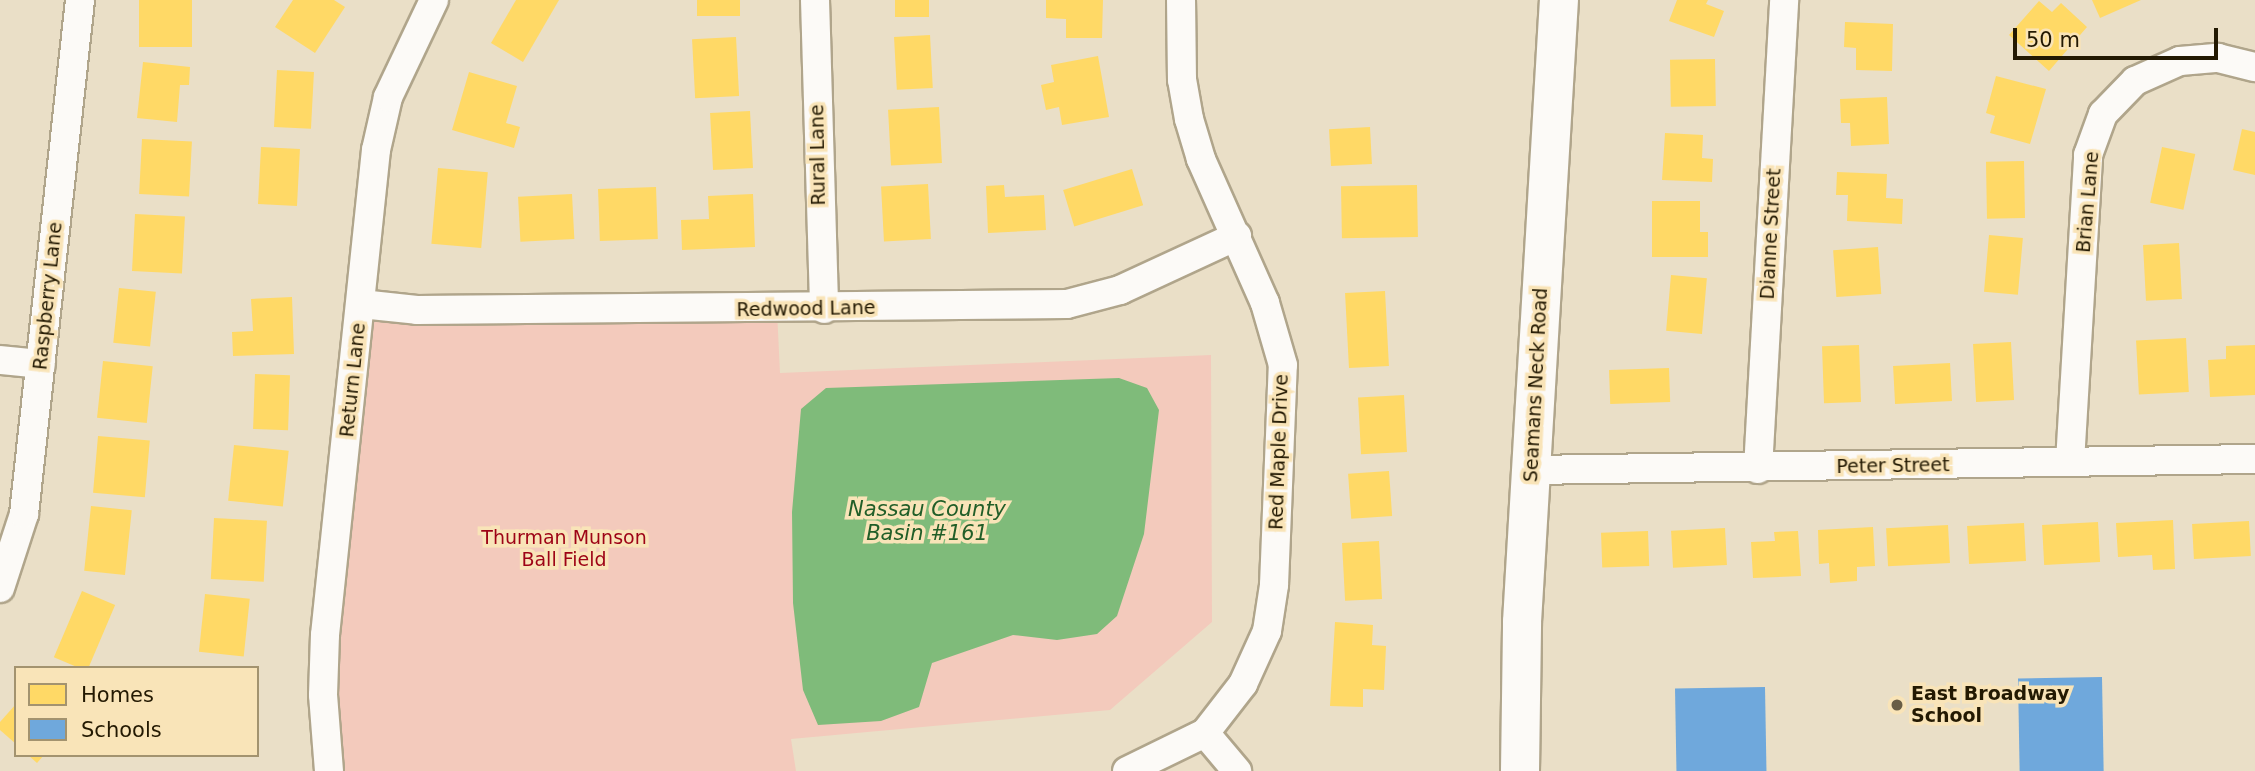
<!DOCTYPE html>
<html>
<head>
<meta charset="utf-8">
<style>
	body { margin:0 }
	#map { position:relative; width:2255px; height:771px; overflow:hidden; background:#eadfc7; font-family:"DejaVu Sans",sans-serif }
	div>[style] { position:absolute }
	[style*='--x'] { left:calc(var(--x)*1px); top:calc(var(--y)*1px); width:calc(var(--w)*1px); rotate:calc(var(--a)*1deg) }
	.green>* { inset:0; background:#f3cabc }
	.water>* { inset:0; background:#7fbb7a }
	.homes>* { inset:0; background:#ffd966; transform-origin:0 0 }
	.schools>* { inset:0; background:#6fa8dc; transform-origin:0 0 }
	.roads { filter:drop-shadow(2px 0 #b0a58b) drop-shadow(-2px 0 #b0a58b) drop-shadow(0 2px #b0a58b) drop-shadow(0 -2px #b0a58b) }
	.minor>* { height:28px; margin:-14px; padding:0 14px; transform-origin:14px; border-radius:14px; background:#fcfaf7 }
	.secondary>* { height:38px; margin:-19px; padding:0 19px; transform-origin:19px; border-radius:19px; background:#fcfaf7 }
	.dots>* { width:19px; height:19px; translate:-50% -50%; box-sizing:border-box; border:4px solid #f9e4b8; border-radius:50% }
	span { translate:-50% -50%; white-space:nowrap; text-align:center; line-height:1.15; -webkit-text-stroke:7px #f9e4b8; paint-order:stroke }
	.street-label { font-size:19px; color:#231902 }
	.park-label { font-size:19px; color:#9d0316 }
	.poi-label { font-size:19px; color:#231902; font-weight:700 }
	.left { translate:0 -50%; text-align:left }
	.water-label { font-size:21px; color:#215e28; font-style:italic }
	.legend { position:absolute; left:14px; top:666px; width:245px; height:91px; box-sizing:border-box; background:#f9e4b8; border:2px solid #a3936f; margin:0; padding:9px 12px; list-style:none; font-size:21px; color:#231902 }
	.legend li { display:flex; align-items:center; gap:14px; height:35px }
	.legend b { width:35px; border:2px solid #a3936f }
	.scale { position:absolute; left:2013px; top:28px; width:205px; height:32px; box-sizing:border-box; border:4px solid #231902; border-top:0; padding-left:9px; font-size:21px; line-height:24px; white-space:nowrap; color:#231902; -webkit-text-stroke:5px #f9e4b8; paint-order:stroke }
</style>
</head>
<body>
<div id="map">
	<div class="green">
		<i style="clip-path:polygon(366px 310px,777px 310px,780px 373px,1211px 355px,1212px 622px,1110px 710px,791px 739px,796px 771px,335px 771px,329px 697px)"></i>
	</div>
	<div class="water">
		<i style="clip-path:polygon(1119px 378px,1147px 388px,1159px 410px,1144px 534px,1117px 616px,1097px 634px,1057px 640px,1013px 635px,932px 663px,919px 707px,881px 721px,818px 725px,803px 690px,793px 603px,792px 512px,801px 409px,826px 388px)"></i>
	</div>
	<div class="homes">
		<i style="left:139px;top:0;width:53px;height:47px"></i>
		<i style="clip-path:polygon(293px 0,334px 0,345px 7px,315px 53px,275px 27px)"></i>
		<i style="clip-path:polygon(516px 0,559px 0,523px 62px,491px 43px)"></i>
		<i style="left:697px;top:0;width:43px;height:16px"></i>
		<i style="left:895px;top:0;width:34px;height:17px"></i>
		<i style="clip-path:polygon(1046px 0,1103px 0,1102px 38px,1066px 38px,1066px 19px,1046px 18px)"></i>
		<i style="clip-path:polygon(1677px 0,1708px 0,1706px 4px,1724px 11px,1714px 37px,1669px 21px)"></i>
		<i style="clip-path:polygon(2092px 0,2141px 0,2100px 18px)"></i>
		<i style="clip-path:polygon(2039px 1px,2052px 12px,2061px 3px,2087px 27px,2049px 71px,2009px 35px)"></i>
		<i style="clip-path:polygon(1845px 22px,1893px 24px,1892px 71px,1856px 70px,1856px 48px,1844px 47px)"></i>
		<i style="left:930px;top:35px;width:53px;height:36px;rotate:87deg"></i>
		<i style="left:736px;top:37px;width:59px;height:44px;rotate:87deg"></i>
		<i style="clip-path:polygon(1098px 56px,1109px 117px,1062px 125px,1059px 107px,1046px 110px,1041px 85px,1054px 82px,1051px 65px)"></i>
		<i style="left:1715px;top:59px;width:47px;height:45px;rotate:89deg"></i>
		<i style="clip-path:polygon(143px 62px,190px 67px,189px 85px,180px 85px,177px 122px,137px 118px)"></i>
		<i style="left:277px;top:70px;width:37px;height:57px;rotate:3deg"></i>
		<i style="clip-path:polygon(469px 72px,517px 86px,506px 123px,520px 127px,514px 148px,452px 130px)"></i>
		<i style="clip-path:polygon(1996px 76px,2046px 89px,2030px 144px,1990px 133px,1995px 116px,1986px 113px)"></i>
		<i style="clip-path:polygon(1887px 97px,1889px 144px,1851px 146px,1850px 123px,1841px 123px,1840px 99px)"></i>
		<i style="left:939px;top:107px;width:56px;height:51px;rotate:87deg"></i>
		<i style="left:750px;top:111px;width:57px;height:40px;rotate:87deg"></i>
		<i style="left:1370px;top:127px;width:37px;height:41px;rotate:87deg"></i>
		<i style="clip-path:polygon(2242px 129px,2255px 132px,2255px 175px,2233px 170px)"></i>
		<i style="clip-path:polygon(1665px 133px,1703px 135px,1702px 158px,1713px 159px,1712px 182px,1662px 180px)"></i>
		<i style="left:142px;top:139px;width:50px;height:55px;rotate:3deg"></i>
		<i style="left:261px;top:147px;width:39px;height:57px;rotate:3deg"></i>
		<i style="left:2162px;top:147px;width:34px;height:57px;rotate:12deg"></i>
		<i style="left:2024px;top:161px;width:57px;height:38px;rotate:89deg"></i>
		<i style="left:438px;top:168px;width:50px;height:76px;rotate:5deg"></i>
		<i style="left:1132px;top:169px;width:38px;height:72px;rotate:73deg"></i>
		<i style="clip-path:polygon(1837px 172px,1887px 174px,1886px 198px,1903px 199px,1902px 224px,1847px 221px,1848px 195px,1836px 195px)"></i>
		<i style="left:928px;top:184px;width:55px;height:47px;rotate:87deg"></i>
		<i style="clip-path:polygon(1004px 185px,1005px 197px,1044px 195px,1046px 230px,988px 233px,986px 186px)"></i>
		<i style="left:1417px;top:185px;width:52px;height:76px;rotate:89deg"></i>
		<i style="left:656px;top:187px;width:52px;height:58px;rotate:88deg"></i>
		<i style="left:572px;top:194px;width:45px;height:54px;rotate:87deg"></i>
		<i style="clip-path:polygon(753px 194px,755px 247px,682px 250px,681px 220px,709px 219px,708px 196px)"></i>
		<i style="clip-path:polygon(1652px 201px,1700px 201px,1700px 232px,1708px 232px,1708px 257px,1652px 257px)"></i>
		<i style="left:135px;top:214px;width:50px;height:57px;rotate:3deg"></i>
		<i style="left:1989px;top:235px;width:34px;height:57px;rotate:5deg"></i>
		<i style="left:2179px;top:243px;width:56px;height:36px;rotate:87deg"></i>
		<i style="left:1878px;top:247px;width:47px;height:45px;rotate:86deg"></i>
		<i style="left:1671px;top:275px;width:36px;height:56px;rotate:5deg"></i>
		<i style="left:119px;top:288px;width:37px;height:55px;rotate:6deg"></i>
		<i style="left:1385px;top:291px;width:75px;height:40px;rotate:87deg"></i>
		<i style="clip-path:polygon(292px 297px,294px 354px,233px 356px,232px 332px,253px 331px,251px 299px)"></i>
		<i style="left:2186px;top:338px;width:54px;height:50px;rotate:87deg"></i>
		<i style="left:2011px;top:342px;width:58px;height:38px;rotate:87deg"></i>
		<i style="left:1859px;top:345px;width:57px;height:37px;rotate:88deg"></i>
		<i style="clip-path:polygon(2255px 345px,2255px 395px,2210px 397px,2208px 360px,2226px 359px,2226px 346px)"></i>
		<i style="left:103px;top:361px;width:50px;height:57px;rotate:6deg"></i>
		<i style="left:1950px;top:363px;width:38px;height:57px;rotate:87deg"></i>
		<i style="left:1669px;top:368px;width:34px;height:60px;rotate:88deg"></i>
		<i style="left:255px;top:374px;width:35px;height:55px;rotate:2deg"></i>
		<i style="left:1404px;top:395px;width:57px;height:46px;rotate:87deg"></i>
		<i style="left:98px;top:436px;width:52px;height:57px;rotate:5deg"></i>
		<i style="left:234px;top:445px;width:55px;height:56px;rotate:6deg"></i>
		<i style="left:1389px;top:471px;width:45px;height:41px;rotate:86deg"></i>
		<i style="left:91px;top:506px;width:41px;height:65px;rotate:6deg"></i>
		<i style="left:214px;top:518px;width:53px;height:61px;rotate:3deg"></i>
		<i style="clip-path:polygon(2173px 520px,2175px 569px,2153px 570px,2152px 555px,2118px 557px,2116px 523px)"></i>
		<i style="left:2249px;top:521px;width:35px;height:57px;rotate:87deg"></i>
		<i style="left:2098px;top:522px;width:40px;height:56px;rotate:87deg"></i>
		<i style="left:2024px;top:523px;width:38px;height:57px;rotate:87deg"></i>
		<i style="left:1948px;top:525px;width:38px;height:62px;rotate:87deg"></i>
		<i style="clip-path:polygon(1873px 527px,1875px 566px,1857px 567px,1857px 581px,1830px 583px,1829px 563px,1819px 564px,1818px 530px)"></i>
		<i style="left:1725px;top:528px;width:37px;height:54px;rotate:87deg"></i>
		<i style="left:1648px;top:531px;width:35px;height:47px;rotate:88deg"></i>
		<i style="clip-path:polygon(1798px 531px,1801px 576px,1753px 578px,1751px 542px,1775px 541px,1774px 532px)"></i>
		<i style="left:1379px;top:541px;width:58px;height:37px;rotate:87deg"></i>
		<i style="left:82px;top:591px;width:36px;height:72px;rotate:23deg"></i>
		<i style="left:205px;top:594px;width:45px;height:58px;rotate:6deg"></i>
		<i style="clip-path:polygon(1335px 622px,1373px 625px,1372px 645px,1386px 646px,1384px 690px,1363px 689px,1363px 707px,1330px 706px)"></i>
		<i style="clip-path:polygon(16px 704px,16px 744px,0 730px,0 722px)"></i>
		<i style="clip-path:polygon(28px 755px,44px 755px,37px 763px)"></i>
	</div>
	<div class="schools">
		<i style="left:2102px;top:677px;width:94px;height:84px;rotate:89deg"></i>
		<i style="left:1765px;top:687px;width:84px;height:90px;rotate:89deg"></i>
	</div>
	<div class="roads">
		<div class="minor">
			<i style="--x:815;--y:0;--w:309;--a:88.3"></i>
			<i style="--x:361;--y:304;--w:56;--a:6.1"></i>
			<i style="--x:417;--y:310;--w:650;--a:-0.53"></i>
			<i style="--x:1067;--y:304;--w:55;--a:-14.8"></i>
			<i style="--x:1120;--y:290;--w:129;--a:-24.8"></i>
			<i style="--x:0;--y:360;--w:41;--a:5.6"></i>
			<i style="--x:2070;--y:462;--w:308;--a:-86.6"></i>
			<i style="--x:2088;--y:155;--w:44;--a:-69.9"></i>
			<i style="--x:2103;--y:114;--w:46;--a:-45.9"></i>
			<i style="--x:2135;--y:81;--w:49;--a:-24"></i>
			<i style="--x:2180;--y:61;--w:38;--a:-5"></i>
			<i style="--x:2218;--y:58;--w:38;--a:14"></i>
			<i style="--x:1758;--y:469;--w:470;--a:-86.8"></i>
			<i style="--x:1530;--y:470;--w:725;--a:-0.87"></i>
			<i style="--x:0;--y:588;--w:78;--a:-72"></i>
			<i style="--x:24;--y:514;--w:517;--a:-83.78"></i>
			<i style="--x:1205;--y:733;--w:50;--a:49.9"></i>
			<i style="--x:329;--y:771;--w:76;--a:-94.5"></i>
			<i style="--x:323;--y:695;--w:60;--a:-88.1"></i>
			<i style="--x:325;--y:635;--w:488;--a:-84"></i>
			<i style="--x:376;--y:150;--w:54;--a:-77.2"></i>
			<i style="--x:388;--y:97;--w:107;--a:-64.6"></i>
			<i style="--x:1127;--y:771;--w:87;--a:-26"></i>
			<i style="--x:1205;--y:733;--w:62;--a:-52.2"></i>
			<i style="--x:1243;--y:684;--w:58;--a:-65.6"></i>
			<i style="--x:1267;--y:631;--w:47;--a:-81.3"></i>
			<i style="--x:1274;--y:585;--w:220;--a:-87.7"></i>
			<i style="--x:1283;--y:365;--w:65;--a:-106.2"></i>
			<i style="--x:1265;--y:303;--w:158;--a:-114"></i>
			<i style="--x:1201;--y:159;--w:42;--a:-106.7"></i>
			<i style="--x:1189;--y:119;--w:40;--a:-100"></i>
			<i style="--x:1182;--y:80;--w:80;--a:-90.7"></i>
		</div>
		<div class="secondary">
			<i style="--x:1520;--y:771;--w:149;--a:-89.2"></i>
			<i style="--x:1522;--y:622;--w:623;--a:-86.6"></i>
		</div>
	</div>
	<div class="dots">
		<i style="left:1897px;top:705px;background:#695e47"></i>
	</div>
	<div class="street-label">
		<span style="left:818px;top:155px;rotate:-91deg">Rural Lane</span>
		<span style="left:2088px;top:202px;rotate:-85deg">Brian Lane</span>
		<span style="left:1771px;top:234px;rotate:-87deg">Dianne Street</span>
		<span style="left:48px;top:296px;rotate:-84deg">Raspberry Lane</span>
		<span style="left:806px;top:309px;rotate:-1deg">Redwood Lane</span>
		<span style="left:353px;top:380px;rotate:-84deg">Return Lane</span>
		<span style="left:1536px;top:385px;rotate:-87deg">Seamans Neck Road</span>
		<span style="left:1279px;top:452px;rotate:-88deg">Red Maple Drive</span>
		<span style="left:1893px;top:466px;rotate:-1deg">Peter Street</span>
	</div>
	<div class="park-label">
		<span style="left:564px;top:549px">Thurman Munson<br>Ball Field</span>
	</div>
	<div class="poi-label">
		<span class="left" style="left:1911px;top:705px">East Broadway<br>School</span>
	</div>
	<div class="water-label">
		<span style="left:927px;top:521px">Nassau County<br>Basin #161</span>
	</div>
	<ul class="legend">
	<li><b style="height:19px;background:#ffd966"></b>Homes</li>
	<li><b style="height:19px;background:#6fa8dc"></b>Schools</li>
	</ul>
	<div class="scale">50 m</div>
</div>
</body>
</html>
